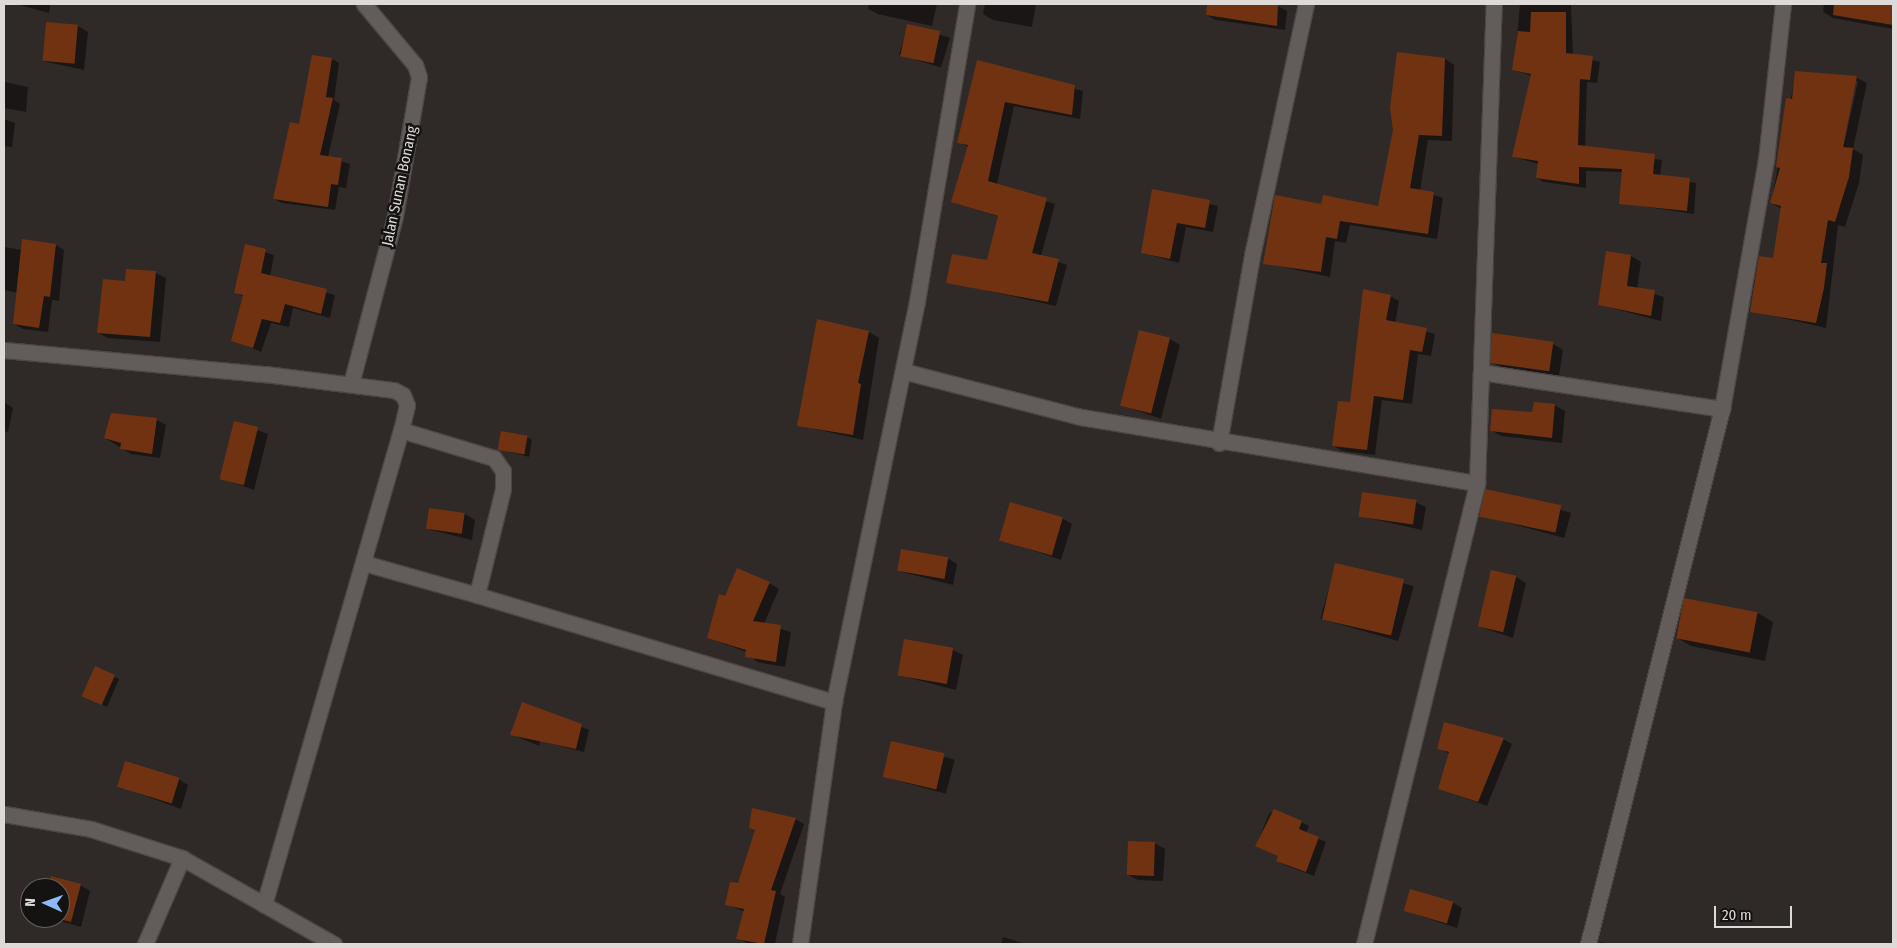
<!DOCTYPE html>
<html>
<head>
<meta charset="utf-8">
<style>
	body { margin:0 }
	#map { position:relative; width:1897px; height:948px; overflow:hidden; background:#2f2a28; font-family:"Fira Sans Condensed",sans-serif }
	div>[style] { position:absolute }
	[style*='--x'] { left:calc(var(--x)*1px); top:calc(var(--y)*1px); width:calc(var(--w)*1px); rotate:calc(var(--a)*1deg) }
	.shadow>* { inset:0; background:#0007; transform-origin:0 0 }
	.building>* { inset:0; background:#713211; transform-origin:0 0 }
	.roads { filter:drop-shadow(1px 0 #4a4745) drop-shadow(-1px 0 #4a4745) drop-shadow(0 1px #4a4745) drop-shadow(0 -1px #4a4745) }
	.minor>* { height:15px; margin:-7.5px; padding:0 7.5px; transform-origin:7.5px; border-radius:7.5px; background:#625c5a }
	span { translate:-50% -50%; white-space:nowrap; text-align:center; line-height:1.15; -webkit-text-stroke:5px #151312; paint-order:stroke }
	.street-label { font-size:15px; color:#dddad8 }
	.frame { position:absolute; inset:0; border:5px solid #dddad8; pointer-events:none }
	.north { position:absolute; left:20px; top:878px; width:50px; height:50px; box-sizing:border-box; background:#151312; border:1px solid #656361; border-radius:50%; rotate:272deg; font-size:14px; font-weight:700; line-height:20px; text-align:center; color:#dddad8 }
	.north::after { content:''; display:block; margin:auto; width:18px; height:22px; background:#8bb9fc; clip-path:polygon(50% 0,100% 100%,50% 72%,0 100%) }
	.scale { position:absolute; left:1714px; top:906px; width:78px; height:22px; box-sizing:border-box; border:2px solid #dddad8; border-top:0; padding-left:6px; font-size:15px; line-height:18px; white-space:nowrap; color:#dddad8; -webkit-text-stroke:4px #151312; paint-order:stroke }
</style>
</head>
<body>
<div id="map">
	<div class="shadow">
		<i style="clip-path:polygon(16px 4px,50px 4px,49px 13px)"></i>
		<i style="clip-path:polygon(869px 4px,937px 4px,932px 26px,878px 14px,868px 9px)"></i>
		<i style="clip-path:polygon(985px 4px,1036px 4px,1032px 27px,993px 20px,983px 14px)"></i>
		<i style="clip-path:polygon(1208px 4px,1278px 6px,1287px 11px,1285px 30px,1216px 20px,1207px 15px)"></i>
		<i style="clip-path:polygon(1520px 4px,1571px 4px,1573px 55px,1600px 62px,1597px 83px,1587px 82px,1585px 148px,1662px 160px,1660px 176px,1696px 183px,1694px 214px,1620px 203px,1623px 172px,1586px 171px,1586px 188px,1544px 182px,1537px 178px,1539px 164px,1513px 157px,1532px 76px,1514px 70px)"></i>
		<i style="clip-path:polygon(1824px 4px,1893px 4px,1893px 29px,1833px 18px,1823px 12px)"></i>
		<i style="clip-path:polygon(47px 23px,78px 26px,88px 32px,84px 70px,43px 61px)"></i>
		<i style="left:908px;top:25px;width:44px;height:31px;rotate:17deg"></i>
		<i style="clip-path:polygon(332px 59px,339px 63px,334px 100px,340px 104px,328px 157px,350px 164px,346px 188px,339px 187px,335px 210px,282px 203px,274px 199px,300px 125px)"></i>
		<i style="clip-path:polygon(1445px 59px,1454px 65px,1452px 141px,1428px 140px,1420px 191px,1443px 198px,1437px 239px,1350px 225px,1346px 243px,1335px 241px,1330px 277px,1264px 263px,1322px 206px,1379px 207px)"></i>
		<i style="clip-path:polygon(978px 62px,1083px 91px,1080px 119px,1014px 106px,997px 184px,1055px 204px,1041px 256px,1067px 265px,1056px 306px,948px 282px,987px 262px,999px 217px,953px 202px,969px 147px,958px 142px)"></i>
		<i style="clip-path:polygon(evenodd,1796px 72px,1857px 78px,1867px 83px,1853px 149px,1863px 155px,1859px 183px,1845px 227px,1838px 225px,1826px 328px,1751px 311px,1774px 259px,1782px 209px,1771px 203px,1796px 72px,1855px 81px,1858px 81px,1842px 153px,1840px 153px,1855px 81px)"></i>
		<i style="clip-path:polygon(5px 82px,28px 87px,26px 112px,4px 108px)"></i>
		<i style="clip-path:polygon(4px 119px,15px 123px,12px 147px,4px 146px)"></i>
		<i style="clip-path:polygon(1153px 191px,1218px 206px,1213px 232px,1186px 227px,1179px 263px,1143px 253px)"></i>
		<i style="clip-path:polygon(56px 245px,64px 250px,59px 301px,52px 300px,48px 332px,23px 329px,14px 324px,19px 293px,4px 290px,4px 247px,22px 250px)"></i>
		<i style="clip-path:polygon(246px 246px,274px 255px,270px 277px,335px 295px,330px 318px,293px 308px,289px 327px,271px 323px,261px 352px,233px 340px,244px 297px,235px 292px)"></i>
		<i style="clip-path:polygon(1631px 256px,1641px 262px,1637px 289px,1664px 297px,1661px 321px,1600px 305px)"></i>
		<i style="clip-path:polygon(156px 273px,166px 278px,160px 342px,108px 338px,98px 333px,126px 282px)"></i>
		<i style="clip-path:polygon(1390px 296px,1399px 301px,1395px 323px,1435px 334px,1431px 356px,1418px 354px,1412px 404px,1382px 400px,1375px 455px,1342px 451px,1334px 446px)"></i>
		<i style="clip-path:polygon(869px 332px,879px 338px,863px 440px,798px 425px)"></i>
		<i style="clip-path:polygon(1170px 339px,1180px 345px,1161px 419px,1121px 405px)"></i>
		<i style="clip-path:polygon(1553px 344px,1563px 350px,1559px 376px,1502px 368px,1492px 362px)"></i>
		<i style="clip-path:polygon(4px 402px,13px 408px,8px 432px,4px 431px)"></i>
		<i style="clip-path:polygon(1554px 405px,1565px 411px,1562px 443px,1501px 436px,1491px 430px)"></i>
		<i style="clip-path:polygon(157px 420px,166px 425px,160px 458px,131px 454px,105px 438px)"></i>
		<i style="clip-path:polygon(235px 422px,268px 434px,254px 490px,223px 479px)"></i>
		<i style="clip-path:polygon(527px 437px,532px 440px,529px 457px,499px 449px)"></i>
		<i style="left:1486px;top:490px;width:88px;height:26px;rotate:15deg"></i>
		<i style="clip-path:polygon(1415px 502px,1426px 507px,1422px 530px,1359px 516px)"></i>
		<i style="clip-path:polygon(465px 514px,475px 520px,472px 540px,427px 529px)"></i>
		<i style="clip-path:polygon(1062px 518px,1072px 524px,1061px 560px,1000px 539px)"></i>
		<i style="clip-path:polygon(947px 558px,957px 564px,953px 585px,898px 571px)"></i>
		<i style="left:1336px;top:564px;width:81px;height:57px;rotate:16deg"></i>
		<i style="clip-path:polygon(1516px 577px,1526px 583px,1513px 638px,1480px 627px)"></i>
		<i style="clip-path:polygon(769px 583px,779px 589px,764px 624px,791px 632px,785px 667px,757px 662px,747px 652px,708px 638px)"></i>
		<i style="clip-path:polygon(1685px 599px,1758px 613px,1773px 622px,1765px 661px,1691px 646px,1676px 637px)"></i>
		<i style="clip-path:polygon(953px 650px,963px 655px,956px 690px,898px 675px)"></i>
		<i style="clip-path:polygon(96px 668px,119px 679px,107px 707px,88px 698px)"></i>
		<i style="clip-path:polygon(522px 704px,589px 730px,584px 752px,540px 741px,539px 746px,511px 734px)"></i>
		<i style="clip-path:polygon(1503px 739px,1512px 744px,1487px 806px,1439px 789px,1450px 754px,1438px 748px)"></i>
		<i style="left:892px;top:743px;width:65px;height:35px;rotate:15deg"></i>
		<i style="clip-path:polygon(178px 779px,188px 785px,181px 809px,118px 786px)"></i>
		<i style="clip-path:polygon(1270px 812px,1301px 822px,1309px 826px,1306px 833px,1326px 842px,1314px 876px,1285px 865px,1278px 861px,1280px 856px,1256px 845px)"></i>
		<i style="clip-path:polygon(795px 819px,804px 824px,780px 894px,785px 897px,775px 944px,747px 943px,738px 938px,745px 912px,727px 904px,739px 885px,756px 831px,750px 827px)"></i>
		<i style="clip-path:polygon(1154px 843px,1165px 849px,1163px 881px,1138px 880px,1128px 875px)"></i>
		<i style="clip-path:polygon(80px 885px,90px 891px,81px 927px,50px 918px,60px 918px,60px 888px,49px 888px)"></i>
		<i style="clip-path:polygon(1452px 902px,1462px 908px,1457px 928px,1405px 911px)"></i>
		<i style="clip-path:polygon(1003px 937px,1026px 944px,1001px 944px)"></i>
		<i style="clip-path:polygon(1600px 942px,1613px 944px,1599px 944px)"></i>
	</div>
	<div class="building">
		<i style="clip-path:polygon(1207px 4px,1278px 5px,1277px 26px,1206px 15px)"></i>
		<i style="clip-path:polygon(1834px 4px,1893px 4px,1893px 25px,1833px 15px)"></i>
		<i style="clip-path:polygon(1531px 12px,1566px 12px,1566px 53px,1593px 56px,1590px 80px,1580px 79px,1578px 145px,1655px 154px,1653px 174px,1690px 178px,1687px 211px,1619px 204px,1622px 169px,1579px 167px,1579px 184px,1536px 178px,1538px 161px,1512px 157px,1531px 74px,1512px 70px,1518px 31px,1530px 32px)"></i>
		<i style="left:46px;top:22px;width:32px;height:39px;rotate:5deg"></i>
		<i style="left:907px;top:24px;width:34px;height:33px;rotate:12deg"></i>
		<i style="clip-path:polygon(1397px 52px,1445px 58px,1442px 136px,1419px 135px,1410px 188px,1434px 192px,1428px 234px,1340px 221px,1337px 239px,1326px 237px,1321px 272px,1263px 264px,1275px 195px,1321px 204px,1323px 195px,1378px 206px,1393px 130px,1390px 108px)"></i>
		<i style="clip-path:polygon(312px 55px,332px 58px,326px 97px,333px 98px,320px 155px,342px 158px,338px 185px,331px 184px,328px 207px,273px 199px,290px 122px,299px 124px)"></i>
		<i style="clip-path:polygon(977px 60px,1075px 85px,1072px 115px,1005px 102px,988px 181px,1047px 198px,1032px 253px,1059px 259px,1048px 302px,946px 283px,952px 254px,987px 260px,998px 216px,951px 202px,968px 145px,957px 143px)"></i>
		<i style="clip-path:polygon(1795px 71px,1857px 76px,1843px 147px,1853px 148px,1849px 177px,1835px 222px,1828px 220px,1821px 263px,1827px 263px,1824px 288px,1816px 323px,1750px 312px,1759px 256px,1773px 258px,1781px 206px,1770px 203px,1780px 168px,1776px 167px,1786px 98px,1792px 99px)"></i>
		<i style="clip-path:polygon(1152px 189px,1210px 200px,1205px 228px,1177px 223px,1170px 259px,1141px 253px)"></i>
		<i style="clip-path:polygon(22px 239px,56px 244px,50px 297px,44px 296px,39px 328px,13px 324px)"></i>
		<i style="clip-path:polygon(245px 244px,266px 249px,261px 273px,327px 289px,321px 314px,285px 304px,280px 323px,262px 319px,253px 348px,231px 341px,243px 295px,234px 293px)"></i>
		<i style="clip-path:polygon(1606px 251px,1631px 255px,1627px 286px,1655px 290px,1651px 316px,1598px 305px)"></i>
		<i style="clip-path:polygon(126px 269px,156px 271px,150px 337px,97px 333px,103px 279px,125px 281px)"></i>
		<i style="clip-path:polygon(1363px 289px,1391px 295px,1386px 320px,1427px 328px,1422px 352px,1410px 350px,1403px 400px,1374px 396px,1367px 450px,1332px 446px,1338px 401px,1350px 402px)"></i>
		<i style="clip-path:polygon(817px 319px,869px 331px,858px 383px,861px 384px,853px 435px,797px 426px)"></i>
		<i style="left:1139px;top:330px;width:32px;height:78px;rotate:14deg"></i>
		<i style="left:1492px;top:333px;width:62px;height:30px;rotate:8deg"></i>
		<i style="clip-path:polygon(1534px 402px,1555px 404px,1552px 438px,1490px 431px,1492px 409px,1532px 412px)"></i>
		<i style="clip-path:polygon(111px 413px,157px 418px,152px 454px,120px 449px,121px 443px,104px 438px)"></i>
		<i style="left:234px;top:421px;width:25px;height:60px;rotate:14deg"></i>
		<i style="left:501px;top:431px;width:27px;height:19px;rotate:10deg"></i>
		<i style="left:1485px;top:489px;width:78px;height:28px;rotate:12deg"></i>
		<i style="left:1362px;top:492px;width:55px;height:25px;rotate:8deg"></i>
		<i style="left:1010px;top:502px;width:55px;height:40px;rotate:16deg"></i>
		<i style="left:429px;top:508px;width:36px;height:21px;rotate:8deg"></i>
		<i style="left:901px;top:549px;width:48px;height:22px;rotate:10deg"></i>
		<i style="left:1335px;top:563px;width:71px;height:58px;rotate:13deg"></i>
		<i style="clip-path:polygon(737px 568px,770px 582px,753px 621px,781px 625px,776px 662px,745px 657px,746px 650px,707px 638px,719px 594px,725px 596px)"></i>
		<i style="left:1491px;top:570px;width:26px;height:58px;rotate:13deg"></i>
		<i style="left:1684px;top:598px;width:75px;height:41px;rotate:11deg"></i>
		<i style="left:904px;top:639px;width:50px;height:37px;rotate:10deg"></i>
		<i style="left:95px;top:666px;width:22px;height:33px;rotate:24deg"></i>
		<i style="clip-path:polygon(522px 702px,582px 724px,576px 749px,510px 735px)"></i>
		<i style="clip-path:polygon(1444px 722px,1504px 738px,1478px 802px,1438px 789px,1449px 752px,1437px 749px)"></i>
		<i style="left:891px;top:741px;width:55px;height:37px;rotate:13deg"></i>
		<i style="left:125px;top:761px;width:57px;height:27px;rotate:17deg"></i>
		<i style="clip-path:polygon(752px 808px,796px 818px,771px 890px,776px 891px,764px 944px,736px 939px,744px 909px,725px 905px,730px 882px,738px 883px,755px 830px,749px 828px)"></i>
		<i style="clip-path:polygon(1274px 809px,1302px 821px,1299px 829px,1319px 837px,1306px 872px,1276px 861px,1278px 856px,1255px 846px)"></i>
		<i style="left:1128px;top:841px;width:27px;height:34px;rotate:2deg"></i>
		<i style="clip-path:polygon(51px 876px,81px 884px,71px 922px,55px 918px,60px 918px,60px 888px,48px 888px)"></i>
		<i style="left:1410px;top:889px;width:45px;height:23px;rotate:16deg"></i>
	</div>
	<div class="roads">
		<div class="minor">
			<i style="--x:4;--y:350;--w:262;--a:5.3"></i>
			<i style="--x:265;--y:374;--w:130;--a:7.1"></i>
			<i style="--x:394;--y:390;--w:10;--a:29"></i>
			<i style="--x:403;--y:395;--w:11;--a:68"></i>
			<i style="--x:407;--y:405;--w:26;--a:103"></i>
			<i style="--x:401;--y:430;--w:494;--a:106.1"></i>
			<i style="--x:903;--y:371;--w:184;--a:14.5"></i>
			<i style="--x:1081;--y:417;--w:401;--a:9.5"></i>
			<i style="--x:1481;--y:372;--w:244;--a:8.7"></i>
			<i style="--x:351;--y:384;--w:174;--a:-75.3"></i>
			<i style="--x:395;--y:216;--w:141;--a:-80.2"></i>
			<i style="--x:419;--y:77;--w:13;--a:-108"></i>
			<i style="--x:415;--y:65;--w:80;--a:-129.9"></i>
			<i style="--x:401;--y:430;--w:97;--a:16.8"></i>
			<i style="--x:494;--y:458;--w:16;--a:55"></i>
			<i style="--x:503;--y:471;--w:18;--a:90"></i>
			<i style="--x:503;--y:489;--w:109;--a:103.8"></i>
			<i style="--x:477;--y:595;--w:373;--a:16.7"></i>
			<i style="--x:1219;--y:443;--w:195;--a:-80"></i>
			<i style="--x:1253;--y:251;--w:253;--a:-77.9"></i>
			<i style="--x:364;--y:563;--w:117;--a:15.8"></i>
			<i style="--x:4;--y:814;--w:88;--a:9.8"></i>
			<i style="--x:91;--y:829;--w:96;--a:17.7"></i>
			<i style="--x:182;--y:858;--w:175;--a:29.5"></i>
			<i style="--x:145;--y:944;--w:94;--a:-66.7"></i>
			<i style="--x:800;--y:944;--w:244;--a:-82"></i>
			<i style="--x:834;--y:702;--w:409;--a:-78.3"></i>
			<i style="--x:917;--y:301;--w:301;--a:-80.4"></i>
			<i style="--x:1364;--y:944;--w:475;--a:-76.2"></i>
			<i style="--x:1477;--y:483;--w:479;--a:-88"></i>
			<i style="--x:1588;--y:944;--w:552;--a:-75.94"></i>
			<i style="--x:1722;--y:409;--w:253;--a:-80"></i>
			<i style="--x:1766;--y:160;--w:157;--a:-83.8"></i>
		</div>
	</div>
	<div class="street-label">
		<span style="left:400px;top:186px;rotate:-78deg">Jalan Sunan Bonang</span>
	</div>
	<div class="frame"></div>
	<div class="north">N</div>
	<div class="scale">20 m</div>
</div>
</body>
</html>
